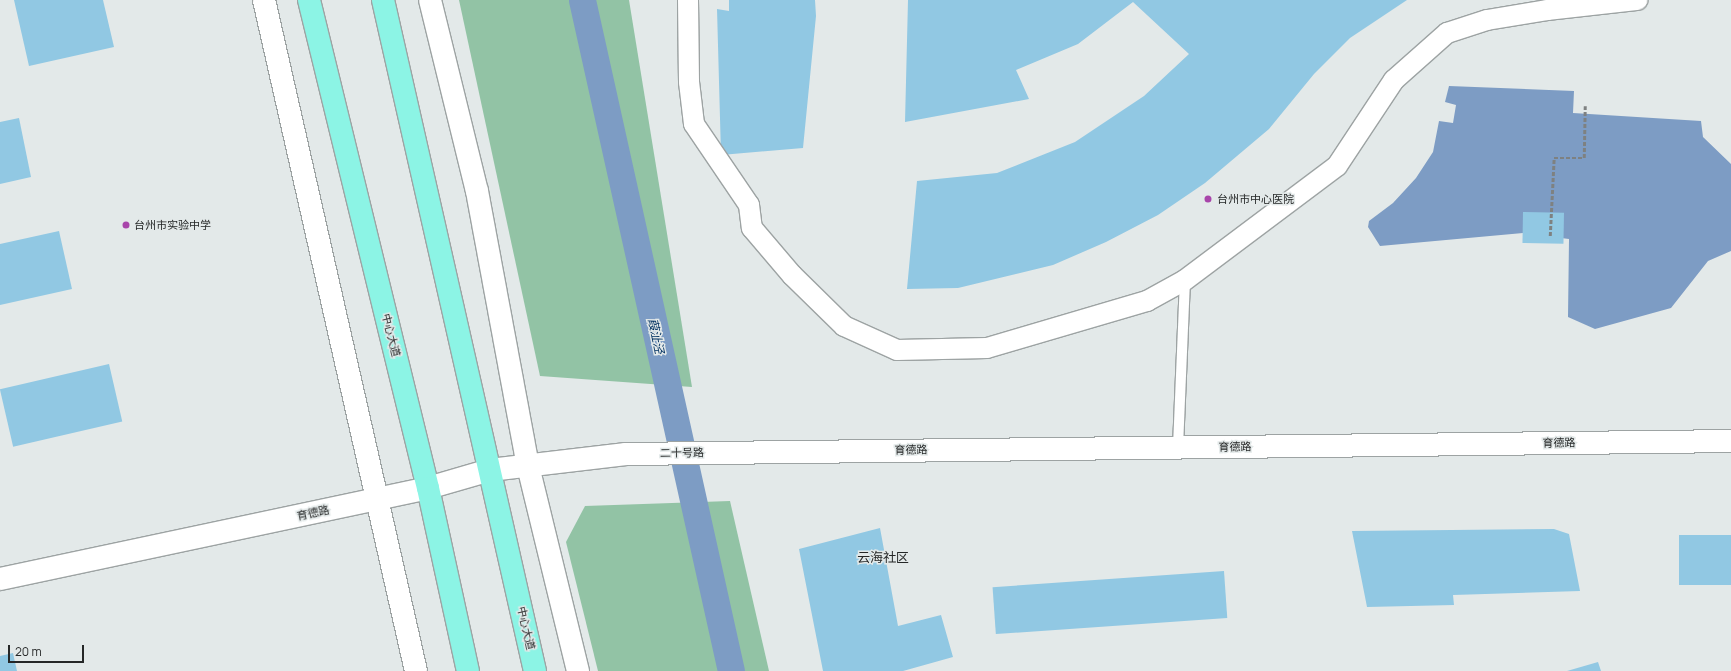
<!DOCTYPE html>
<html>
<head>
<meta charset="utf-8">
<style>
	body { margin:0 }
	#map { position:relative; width:1731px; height:671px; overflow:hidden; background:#e3e9e9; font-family:Manrope,"Noto Sans SC",sans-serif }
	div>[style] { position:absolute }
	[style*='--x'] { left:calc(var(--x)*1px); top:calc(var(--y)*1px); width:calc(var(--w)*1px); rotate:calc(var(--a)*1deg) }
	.green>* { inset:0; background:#92c3a5 }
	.water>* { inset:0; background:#7d9cc4 }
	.canal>* { height:27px; margin:-13.5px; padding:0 13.5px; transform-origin:13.5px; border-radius:13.5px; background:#7d9cc4 }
	.building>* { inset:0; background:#91c8e3; transform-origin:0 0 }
	.path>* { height:2.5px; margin-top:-1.25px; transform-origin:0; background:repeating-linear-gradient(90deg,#7e8181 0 4px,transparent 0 6px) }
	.roads { filter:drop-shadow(1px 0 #9da3a3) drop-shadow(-1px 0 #9da3a3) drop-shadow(0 1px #9da3a3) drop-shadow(0 -1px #9da3a3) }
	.service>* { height:10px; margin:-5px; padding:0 5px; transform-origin:5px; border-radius:5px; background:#fff }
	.minor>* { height:20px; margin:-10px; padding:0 10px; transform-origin:10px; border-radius:10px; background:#fff }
	.tertiary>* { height:22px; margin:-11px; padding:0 11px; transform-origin:11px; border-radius:11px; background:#fff }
	.secondary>* { height:22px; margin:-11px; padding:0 11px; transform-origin:11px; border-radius:11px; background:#fff }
	.primary>* { height:22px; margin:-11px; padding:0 11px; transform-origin:11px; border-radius:11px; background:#8cf4e5 }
	.dots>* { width:11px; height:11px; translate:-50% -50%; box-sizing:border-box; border:2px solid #e3e9e9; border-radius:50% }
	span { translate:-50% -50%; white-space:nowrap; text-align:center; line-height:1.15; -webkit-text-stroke:3px #e3e9e9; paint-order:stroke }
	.poi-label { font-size:11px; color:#252727 }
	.left { translate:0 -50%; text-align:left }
	.street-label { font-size:11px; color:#252727 }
	.water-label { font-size:12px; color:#003060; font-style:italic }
	.quarter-label { font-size:13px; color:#252727 }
	.scale { position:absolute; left:8px; top:645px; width:76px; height:18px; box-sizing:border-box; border:2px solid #252727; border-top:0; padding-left:5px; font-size:12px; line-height:14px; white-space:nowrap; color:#252727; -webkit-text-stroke:3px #e3e9e9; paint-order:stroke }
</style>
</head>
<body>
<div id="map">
	<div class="green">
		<i style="clip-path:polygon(459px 0,629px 0,692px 387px,540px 376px)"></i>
		<i style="clip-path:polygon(730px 501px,769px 671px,598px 671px,566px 542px,585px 506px)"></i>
	</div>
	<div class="water">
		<i style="clip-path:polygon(1449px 86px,1574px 91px,1573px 113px,1701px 121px,1703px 137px,1731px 164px,1731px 251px,1708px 261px,1671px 308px,1595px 329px,1568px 317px,1569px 239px,1523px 233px,1380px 246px,1368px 227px,1369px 221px,1393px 203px,1416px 178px,1433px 152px,1439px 121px,1453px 123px,1456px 105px,1445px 102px)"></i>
	</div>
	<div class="canal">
		<i style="--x:582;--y:0;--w:687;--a:77.48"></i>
	</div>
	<div class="building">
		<i style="clip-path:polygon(14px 0,103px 0,114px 47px,29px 66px)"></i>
		<i style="clip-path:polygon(729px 0,815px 0,816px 16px,803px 148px,721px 155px,717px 9px,729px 11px)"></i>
		<i style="clip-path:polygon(908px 0,1407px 0,1350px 38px,1314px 74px,1269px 129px,1205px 183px,1158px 215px,1106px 242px,1053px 265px,958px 288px,907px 289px,917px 181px,997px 173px,1075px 142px,1144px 96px,1189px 54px,1133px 2px,1078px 44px,1016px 70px,1029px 99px,905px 122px)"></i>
		<i style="clip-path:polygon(19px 118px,31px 177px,0 184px,0 122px)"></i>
		<i style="left:1523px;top:212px;width:41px;height:31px;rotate:1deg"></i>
		<i style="clip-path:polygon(59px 231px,72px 289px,0 305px,0 244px)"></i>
		<i style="left:109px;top:364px;width:59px;height:112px;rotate:77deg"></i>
		<i style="clip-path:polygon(880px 528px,898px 626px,941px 615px,953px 657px,903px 671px,823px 671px,799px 549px)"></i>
		<i style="clip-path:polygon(1554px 529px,1569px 534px,1580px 591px,1453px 595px,1454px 605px,1367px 607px,1352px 531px)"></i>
		<i style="left:1731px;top:535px;width:50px;height:52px;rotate:90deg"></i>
		<i style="left:1224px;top:571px;width:47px;height:232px;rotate:86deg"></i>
		<i style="clip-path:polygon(13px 653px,17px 671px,0 671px,0 656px)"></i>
		<i style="clip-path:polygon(1598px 662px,1601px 671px,1567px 671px)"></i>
	</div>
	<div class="path">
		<i style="--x:1550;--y:236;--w:78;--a:-87.1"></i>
		<i style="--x:1554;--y:158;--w:30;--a:0"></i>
		<i style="--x:1584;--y:158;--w:52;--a:-88.9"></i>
	</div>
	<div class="roads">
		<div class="service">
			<i style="--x:1178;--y:447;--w:167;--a:-87.6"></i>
		</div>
		<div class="minor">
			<i style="--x:688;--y:0;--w:82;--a:89.3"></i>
			<i style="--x:689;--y:82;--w:42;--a:83.2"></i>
			<i style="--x:694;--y:124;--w:98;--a:55.8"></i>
			<i style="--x:749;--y:205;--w:23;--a:83"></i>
			<i style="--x:752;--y:228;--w:62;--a:49.6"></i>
			<i style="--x:792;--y:275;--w:73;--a:44.4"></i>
			<i style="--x:844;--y:326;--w:58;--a:24.4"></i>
			<i style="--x:897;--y:350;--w:90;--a:-1.3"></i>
			<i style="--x:987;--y:348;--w:167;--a:-16.4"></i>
			<i style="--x:1147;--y:301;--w:43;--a:-28.9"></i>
			<i style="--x:1185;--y:280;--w:190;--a:-36.9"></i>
			<i style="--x:1337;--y:166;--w:103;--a:-56.5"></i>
			<i style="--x:1394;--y:80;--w:71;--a:-41.6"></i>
			<i style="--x:1447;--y:33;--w:42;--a:-18"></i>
			<i style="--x:1487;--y:20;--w:62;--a:-9.3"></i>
			<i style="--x:1548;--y:10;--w:90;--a:-6.4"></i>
		</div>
		<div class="tertiary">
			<i style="--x:0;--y:579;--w:438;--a:-12"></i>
			<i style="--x:428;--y:488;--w:65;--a:-16.2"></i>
			<i style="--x:490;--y:470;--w:137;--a:-6.7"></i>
			<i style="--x:626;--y:454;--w:1105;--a:-0.67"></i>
		</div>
		<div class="secondary">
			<i style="--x:264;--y:0;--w:688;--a:77.24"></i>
			<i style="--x:430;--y:0;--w:197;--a:76.2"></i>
			<i style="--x:477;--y:191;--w:280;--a:79.5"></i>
			<i style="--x:528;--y:466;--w:211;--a:76.3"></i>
		</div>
		<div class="primary">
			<i style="--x:309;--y:0;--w:502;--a:76.3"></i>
			<i style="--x:428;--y:488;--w:187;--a:77.7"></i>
			<i style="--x:383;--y:0;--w:688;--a:77.24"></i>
		</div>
	</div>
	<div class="dots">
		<i style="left:1208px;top:199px;background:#a845aa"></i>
		<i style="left:126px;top:225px;background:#a845aa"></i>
	</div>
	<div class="poi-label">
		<span class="left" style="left:1217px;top:199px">台州市中心医院</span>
		<span class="left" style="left:134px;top:225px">台州市实验中学</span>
	</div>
	<div class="street-label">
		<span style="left:391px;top:335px;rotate:76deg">中心大道</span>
		<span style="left:1559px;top:443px;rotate:-1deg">育德路</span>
		<span style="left:1235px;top:447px;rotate:-1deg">育德路</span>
		<span style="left:911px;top:450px;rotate:-1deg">育德路</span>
		<span style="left:682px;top:453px;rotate:-1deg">二十号路</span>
		<span style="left:313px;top:513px;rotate:-12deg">育德路</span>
		<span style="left:526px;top:628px;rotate:77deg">中心大道</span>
	</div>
	<div class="water-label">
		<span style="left:656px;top:336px;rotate:78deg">葭沚泾</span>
	</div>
	<div class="quarter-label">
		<span style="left:883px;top:557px">云海社区</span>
	</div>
	<div class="scale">20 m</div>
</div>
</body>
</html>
